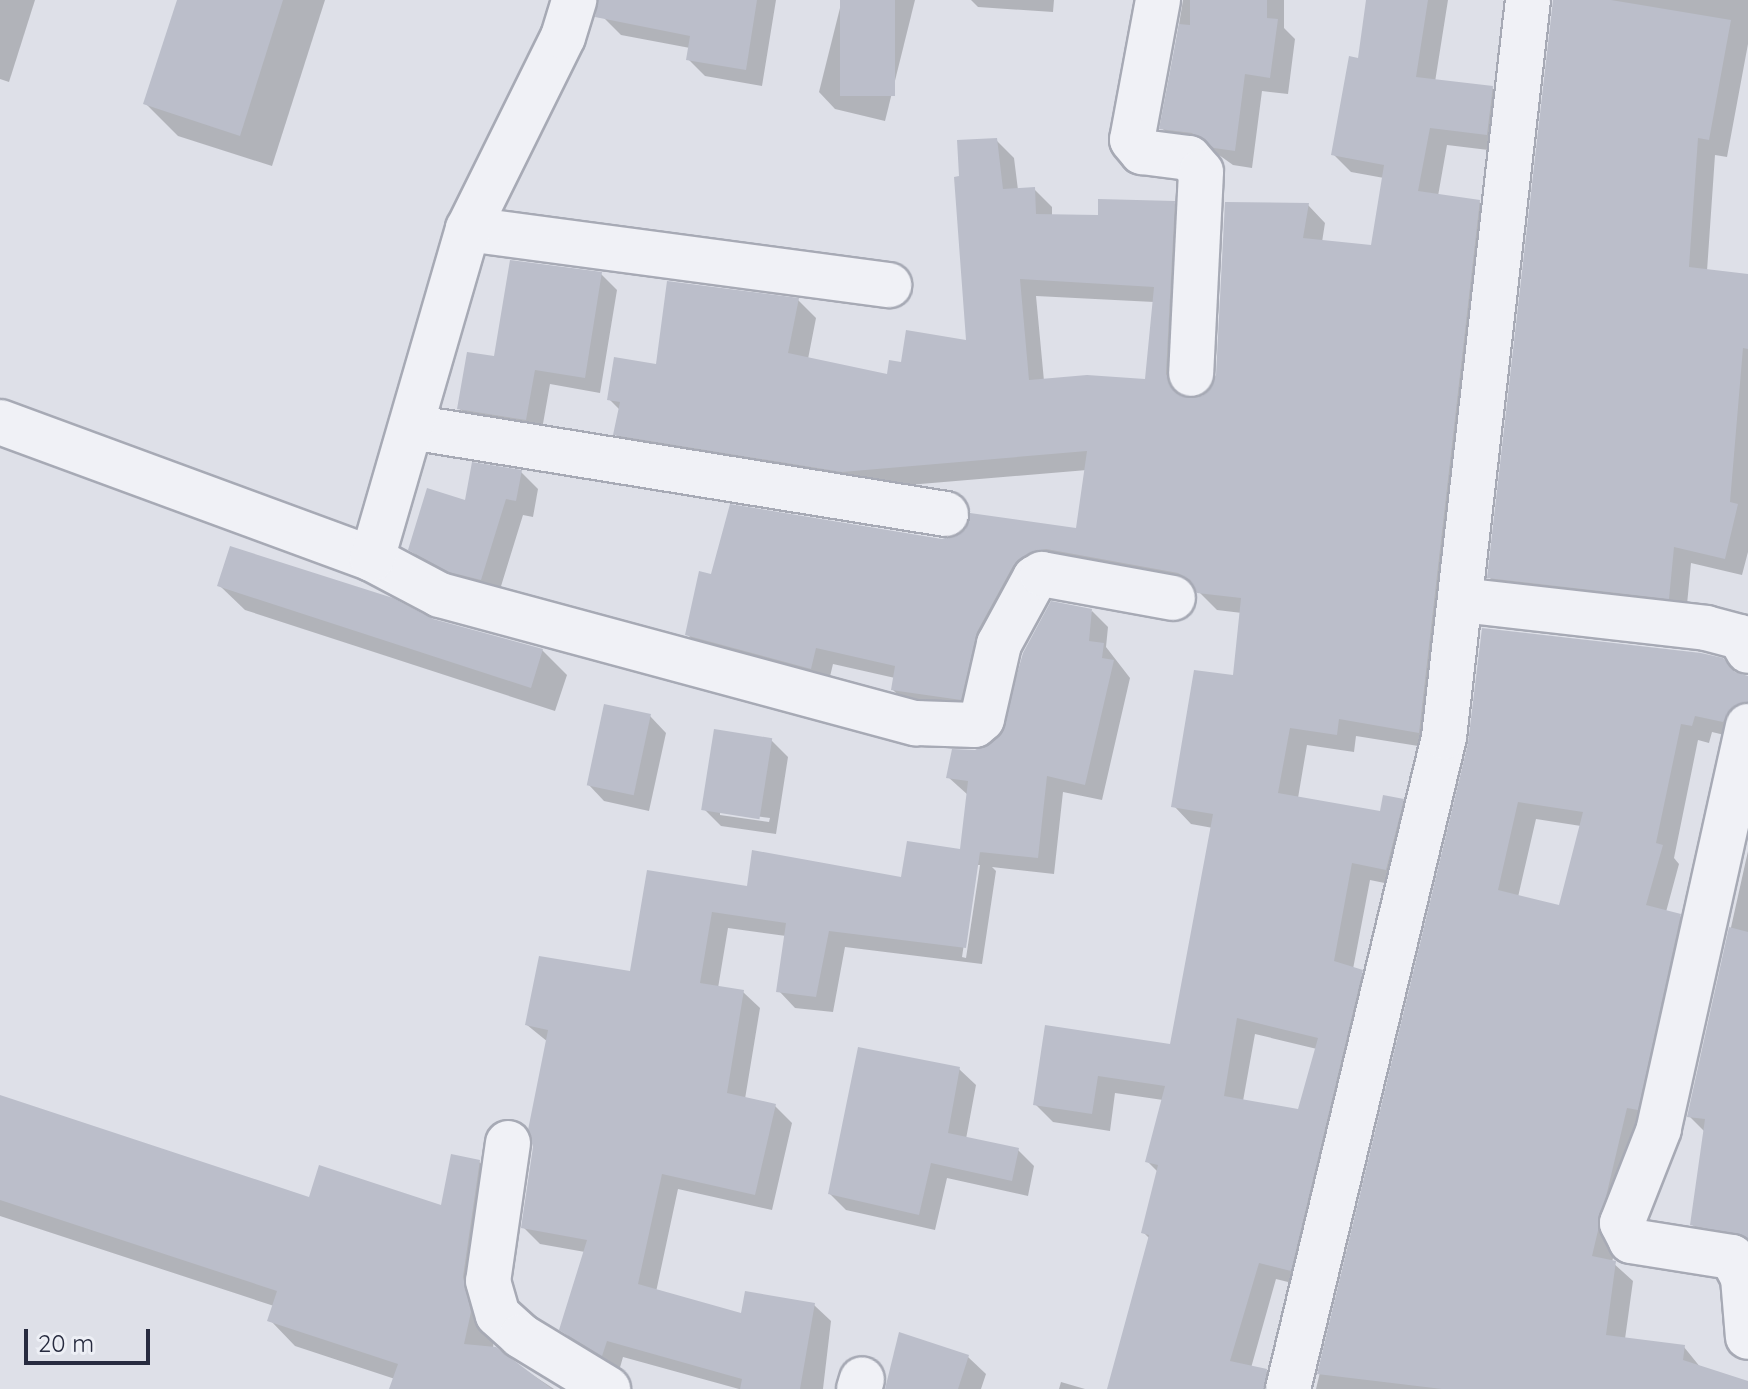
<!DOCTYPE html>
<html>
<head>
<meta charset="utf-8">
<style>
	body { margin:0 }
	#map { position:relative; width:1748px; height:1389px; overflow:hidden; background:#dee0e8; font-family:Quicksand,sans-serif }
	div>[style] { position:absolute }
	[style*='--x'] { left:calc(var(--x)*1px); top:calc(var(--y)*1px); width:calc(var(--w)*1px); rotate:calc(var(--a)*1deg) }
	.shadow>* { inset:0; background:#0003 }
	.building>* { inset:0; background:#bbbeca; transform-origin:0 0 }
	.roads { filter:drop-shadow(2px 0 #a7aab5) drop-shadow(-2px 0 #a7aab5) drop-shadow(0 2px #a7aab5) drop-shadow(0 -2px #a7aab5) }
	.minor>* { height:44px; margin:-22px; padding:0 22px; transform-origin:22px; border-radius:22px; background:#f0f1f6 }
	span { translate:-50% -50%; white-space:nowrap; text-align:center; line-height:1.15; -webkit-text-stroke:7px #edeff5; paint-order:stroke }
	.scale { position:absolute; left:24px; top:1329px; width:126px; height:36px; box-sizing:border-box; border:4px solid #272b3f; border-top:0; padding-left:10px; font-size:24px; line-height:28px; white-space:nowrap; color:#272b3f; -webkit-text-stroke:6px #edeff5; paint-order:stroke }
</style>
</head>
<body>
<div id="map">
	<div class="shadow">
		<i style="clip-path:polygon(0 0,35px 0,9px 82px,0 79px)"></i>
		<i style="clip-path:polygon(180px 0,325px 0,272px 166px,178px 136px,146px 104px)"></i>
		<i style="clip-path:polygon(608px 0,776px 0,762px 86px,705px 76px,688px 59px,690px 48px,621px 35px,604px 18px)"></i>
		<i style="clip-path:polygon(842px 0,915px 0,885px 121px,835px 109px,819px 92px)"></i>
		<i style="clip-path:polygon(971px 0,1054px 0,1053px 12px,978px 7px)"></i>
		<i style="clip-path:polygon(1183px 0,1284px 0,1284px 28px,1295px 39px,1288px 94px,1262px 91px,1252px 168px,1233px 165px,1212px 150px,1179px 146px,1162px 128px)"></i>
		<i style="clip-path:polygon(evenodd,1368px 0,1448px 0,1435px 82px,1492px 88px,1510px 106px,1505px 152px,1447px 145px,1438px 196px,1479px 202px,1497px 219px,1437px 749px,1356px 736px,1354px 752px,1307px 745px,1298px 798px,1382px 813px,1403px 800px,1420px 818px,1404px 887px,1370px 880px,1353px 969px,1379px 989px,1308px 1287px,1276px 1279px,1251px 1368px,1266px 1371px,1284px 1389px,1109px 1389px,1150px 1239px,1143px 1232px,1158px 1172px,1147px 1161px,1163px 1100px,1115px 1093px,1110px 1131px,1053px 1122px,1035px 1104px,1047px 1027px,1171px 1046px,1213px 828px,1191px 824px,1174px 806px,1235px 677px,1242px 613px,1217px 610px,1197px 590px,1065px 566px,978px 716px,911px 707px,893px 690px,895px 678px,833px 664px,828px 685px,705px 652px,687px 634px,712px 576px,942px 541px,1077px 530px,1087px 470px,861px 489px,633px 452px,615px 434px,620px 410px,609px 399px,658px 366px,798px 300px,816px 318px,808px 359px,888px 376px,902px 364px,968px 343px,962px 178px,996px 140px,1014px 158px,1018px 190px,1034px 189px,1052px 207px,1052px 216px,1100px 217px,1174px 203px,1191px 220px,1183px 392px,1184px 398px,1204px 398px,1308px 205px,1325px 223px,1322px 242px,1372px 247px,1384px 178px,1351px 172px,1333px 154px,1359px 60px,1368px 0,1036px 296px,1154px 302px,1147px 381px,1044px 381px,1036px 296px,1368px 0,1255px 1034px,1317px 1049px,1300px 1111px,1243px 1101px,1255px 1034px)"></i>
		<i style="clip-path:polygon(1554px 0,1748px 0,1748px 44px,1727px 157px,1715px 155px,1707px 271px,1748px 276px,1748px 552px,1742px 575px,1691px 563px,1686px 615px,1507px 595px,1489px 577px)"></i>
		<i style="clip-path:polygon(601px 274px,617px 290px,600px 393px,550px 384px,541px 435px,474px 424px,459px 408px,496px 358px)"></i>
		<i style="clip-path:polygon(521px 472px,538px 489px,533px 517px,523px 515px,498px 596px,427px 566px,410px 549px,467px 503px)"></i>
		<i style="clip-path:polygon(220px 586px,432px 621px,542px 650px,567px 675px,555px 711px,245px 610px)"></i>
		<i style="clip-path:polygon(evenodd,1092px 611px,1108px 627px,1106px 647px,1130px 678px,1102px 800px,1063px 792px,1054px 874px,992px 867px,996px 871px,982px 964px,845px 947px,833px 1012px,795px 1008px,779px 991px,786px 936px,728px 928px,718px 988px,743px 992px,760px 1008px,745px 1099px,775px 1106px,792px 1123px,772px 1210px,678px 1189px,656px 1292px,743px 1315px,814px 1305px,831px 1321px,823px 1389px,739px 1389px,623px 1357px,619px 1371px,578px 1346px,561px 1329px,585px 1252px,540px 1244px,523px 1227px,548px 1042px,527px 1025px,632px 974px,648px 872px,749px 889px,903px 879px,962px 852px,968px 795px,948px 777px,976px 752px,1001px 739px,1092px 611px,976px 865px,980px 865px,966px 958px,962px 957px,976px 865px)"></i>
		<i style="clip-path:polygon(evenodd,1737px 675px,1748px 678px,1748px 726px,1741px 739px,1712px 732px,1709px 743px,1698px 740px,1674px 858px,1679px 864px,1666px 912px,1680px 916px,1698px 933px,1612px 1262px,1633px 1281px,1625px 1339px,1684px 1347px,1701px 1368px,1748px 1383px,1748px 1389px,1316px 1389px,1470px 743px,1737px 675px,1536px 819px,1581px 826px,1560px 907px,1518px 897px,1536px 819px)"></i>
		<i style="clip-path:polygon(650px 716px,666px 733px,649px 811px,604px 801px,588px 784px)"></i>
		<i style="clip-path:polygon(evenodd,771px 740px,788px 757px,776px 834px,721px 826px,704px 809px,771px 740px,720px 811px,770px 818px,769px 822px,720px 815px,720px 811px)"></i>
		<i style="clip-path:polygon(1748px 851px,1748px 1248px,1709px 1242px,1692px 1224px,1705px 1132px,1689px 1116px)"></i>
		<i style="clip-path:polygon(959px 1069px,976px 1085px,966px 1139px,1018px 1150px,1034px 1166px,1028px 1196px,947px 1178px,935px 1230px,846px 1210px,830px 1194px)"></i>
		<i style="clip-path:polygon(0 1098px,310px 1200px,442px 1208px,479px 1162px,505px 1187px,493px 1349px,554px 1389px,392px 1389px,395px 1379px,295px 1346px,270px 1320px,274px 1306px,0 1216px)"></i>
		<i style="clip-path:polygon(968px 1357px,986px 1374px,981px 1389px,887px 1389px)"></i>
		<i style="clip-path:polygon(1061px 1382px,1085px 1389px,1059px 1389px)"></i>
	</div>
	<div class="building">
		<i style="clip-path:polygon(177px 0,283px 0,240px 136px,143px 104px)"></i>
		<i style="clip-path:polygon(598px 0,757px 0,746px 70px,686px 60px,690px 36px,595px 17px)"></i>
		<i style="left:840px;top:0;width:55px;height:96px"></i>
		<i style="clip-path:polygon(1190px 0,1267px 0,1267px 18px,1278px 19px,1270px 78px,1245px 74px,1235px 151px,1214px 148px,1192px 133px,1159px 129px,1179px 24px,1190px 25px)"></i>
		<i style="clip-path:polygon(evenodd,1366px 0,1428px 0,1416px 77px,1493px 86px,1487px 135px,1430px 128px,1418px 191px,1480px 200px,1419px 733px,1339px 719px,1337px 735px,1290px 728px,1278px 793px,1380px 811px,1383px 795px,1404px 799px,1386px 870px,1352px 863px,1334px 961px,1363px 970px,1291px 1271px,1259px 1263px,1230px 1361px,1267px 1369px,1264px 1389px,1107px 1389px,1149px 1235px,1141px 1233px,1158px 1165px,1145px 1162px,1165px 1086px,1098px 1076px,1092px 1114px,1033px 1105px,1045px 1025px,1170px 1044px,1213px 814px,1171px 807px,1194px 670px,1233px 675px,1241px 598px,1197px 593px,1190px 580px,1178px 573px,1046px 549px,1031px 552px,1013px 566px,977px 632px,961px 700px,891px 690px,895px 666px,816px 648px,811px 669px,685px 635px,699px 571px,711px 574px,730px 504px,942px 539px,965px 530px,970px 513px,1076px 528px,1087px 451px,842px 472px,613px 435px,620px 402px,607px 400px,614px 357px,656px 364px,667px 281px,799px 298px,788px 353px,887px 374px,889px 360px,901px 362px,906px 330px,966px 340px,954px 177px,959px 176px,957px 140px,997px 138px,1003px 189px,1035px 187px,1036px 214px,1098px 215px,1098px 199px,1175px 201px,1166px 374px,1177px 394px,1202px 396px,1216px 375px,1225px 202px,1309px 203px,1303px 238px,1371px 245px,1384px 165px,1331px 155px,1349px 56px,1358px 58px,1366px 0,1020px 279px,1154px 287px,1145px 379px,1087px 375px,1029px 380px,1020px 279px,1366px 0,1237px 1018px,1318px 1038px,1298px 1109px,1224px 1096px,1237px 1018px)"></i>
		<i style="clip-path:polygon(1553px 0,1611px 0,1731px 20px,1709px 140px,1698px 138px,1689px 267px,1748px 274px,1748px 349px,1743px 348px,1730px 502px,1738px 504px,1725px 559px,1674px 547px,1669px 599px,1487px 578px)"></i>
		<i style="clip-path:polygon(510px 260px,602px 272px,585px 378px,535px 370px,526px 420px,457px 409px,467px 352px,494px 356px)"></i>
		<i style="clip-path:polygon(472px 462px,522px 470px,516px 501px,506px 499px,481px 580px,449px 572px,408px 550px,427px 488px,465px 500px)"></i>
		<i style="clip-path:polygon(230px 546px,393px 598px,433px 619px,543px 649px,531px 688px,217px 586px)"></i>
		<i style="clip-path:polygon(1051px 601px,1092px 609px,1089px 641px,1104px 643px,1102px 658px,1114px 660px,1085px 785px,1047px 776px,1038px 858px,961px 850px,980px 852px,966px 948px,829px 931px,816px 997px,776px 992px,786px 923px,712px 912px,700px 983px,744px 990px,727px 1093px,776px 1104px,755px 1195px,662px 1174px,638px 1284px,741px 1313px,745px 1291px,815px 1303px,800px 1389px,740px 1389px,742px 1379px,607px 1341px,602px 1356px,559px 1330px,587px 1240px,521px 1228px,533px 1147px,528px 1130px,548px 1030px,525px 1025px,539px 956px,630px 971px,647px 870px,747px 886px,752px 850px,901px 877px,907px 841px,960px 849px,968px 781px,946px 778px,952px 749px,975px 750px,999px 737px,1023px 653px)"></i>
		<i style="clip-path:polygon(evenodd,1482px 628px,1701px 653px,1723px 658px,1735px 672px,1748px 676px,1748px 702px,1730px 709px,1723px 722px,1695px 716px,1692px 726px,1681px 724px,1656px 843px,1663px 845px,1646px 905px,1681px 914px,1638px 1110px,1627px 1108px,1592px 1256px,1616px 1261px,1606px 1335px,1685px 1345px,1683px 1360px,1748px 1381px,1748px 1389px,1442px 1389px,1317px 1374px,1468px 743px,1482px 628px,1518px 802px,1583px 812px,1559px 905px,1498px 890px,1518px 802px)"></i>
		<i style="left:604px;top:704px;width:48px;height:83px;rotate:12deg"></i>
		<i style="left:714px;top:729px;width:59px;height:82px;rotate:9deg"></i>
		<i style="clip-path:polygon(1729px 927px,1748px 932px,1748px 1238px,1690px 1225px,1705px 1119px,1687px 1117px)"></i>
		<i style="clip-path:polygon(858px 1047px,960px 1067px,948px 1133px,1019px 1148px,1012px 1181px,931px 1163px,919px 1215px,828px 1194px)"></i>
		<i style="clip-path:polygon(0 1095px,309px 1197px,319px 1165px,441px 1205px,451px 1154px,480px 1160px,463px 1277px,471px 1312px,464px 1344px,496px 1347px,552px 1389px,389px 1389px,398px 1364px,267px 1321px,277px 1291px,0 1200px)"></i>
		<i style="clip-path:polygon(899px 1332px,969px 1355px,958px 1389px,885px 1389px)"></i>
	</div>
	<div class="roads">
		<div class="minor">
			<i style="--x:1158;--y:0;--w:142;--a:100.5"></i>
			<i style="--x:1132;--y:140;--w:16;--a:50"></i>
			<i style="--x:1142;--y:152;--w:47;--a:7.3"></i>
			<i style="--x:1189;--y:158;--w:18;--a:49"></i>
			<i style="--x:1201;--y:172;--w:202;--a:92.8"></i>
			<i style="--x:468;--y:229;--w:425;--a:7.6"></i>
			<i style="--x:0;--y:422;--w:396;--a:20.2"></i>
			<i style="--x:372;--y:559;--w:77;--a:27.9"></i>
			<i style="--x:440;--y:595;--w:493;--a:15.1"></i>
			<i style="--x:916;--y:723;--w:59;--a:1.9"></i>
			<i style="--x:975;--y:725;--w:9;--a:-41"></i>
			<i style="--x:982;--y:719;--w:77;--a:-77.2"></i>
			<i style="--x:999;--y:644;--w:75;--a:-61.4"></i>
			<i style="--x:1035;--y:578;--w:8;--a:-30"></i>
			<i style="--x:1042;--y:574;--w:133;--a:10.4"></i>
			<i style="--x:411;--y:427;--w:542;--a:9.24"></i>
			<i style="--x:372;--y:559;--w:344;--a:-73.8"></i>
			<i style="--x:468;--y:229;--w:214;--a:-63.7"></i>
			<i style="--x:563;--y:37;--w:39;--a:-73"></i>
			<i style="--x:1461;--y:600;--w:247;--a:6.5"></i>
			<i style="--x:1706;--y:628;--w:35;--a:15"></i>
			<i style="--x:1740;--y:637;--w:16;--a:60"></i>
			<i style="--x:1748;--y:726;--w:413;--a:102.5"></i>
			<i style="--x:1659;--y:1129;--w:101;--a:111.5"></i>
			<i style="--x:1622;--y:1223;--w:20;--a:63"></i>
			<i style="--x:1631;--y:1241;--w:102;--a:9"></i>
			<i style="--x:1732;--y:1257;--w:24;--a:62"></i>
			<i style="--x:1743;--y:1278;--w:59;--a:85.2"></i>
			<i style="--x:508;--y:1143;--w:139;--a:98.2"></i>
			<i style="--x:488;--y:1281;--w:35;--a:74"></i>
			<i style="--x:498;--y:1315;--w:31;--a:42"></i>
			<i style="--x:521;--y:1336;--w:102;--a:31.3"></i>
			<i style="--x:859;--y:1389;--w:10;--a:-73"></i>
			<i style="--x:1288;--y:1389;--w:670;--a:-76.54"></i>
			<i style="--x:1444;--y:737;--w:742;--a:-83.5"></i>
		</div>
	</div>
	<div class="scale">20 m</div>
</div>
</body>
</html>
